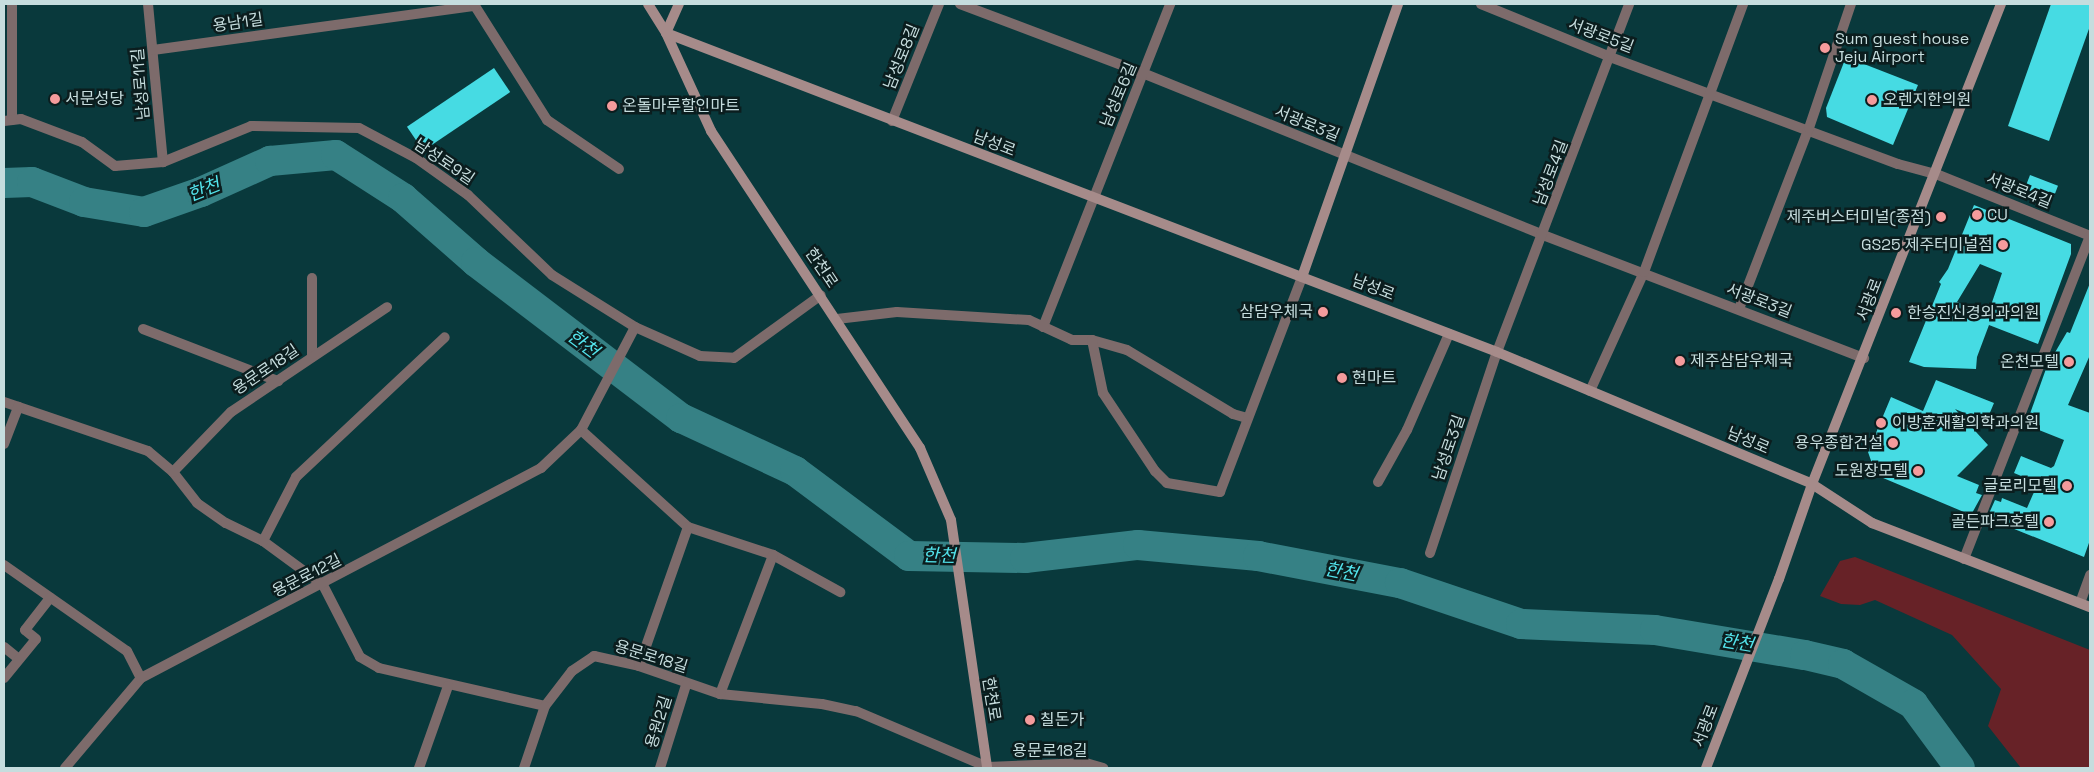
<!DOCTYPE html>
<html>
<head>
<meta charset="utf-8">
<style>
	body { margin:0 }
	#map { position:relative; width:2094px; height:772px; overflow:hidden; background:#09393c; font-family:"Space Grotesk","Noto Sans KR",sans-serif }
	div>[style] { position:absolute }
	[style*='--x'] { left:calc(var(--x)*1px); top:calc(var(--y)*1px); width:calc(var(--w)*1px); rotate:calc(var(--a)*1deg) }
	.green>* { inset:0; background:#672227 }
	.river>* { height:30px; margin:-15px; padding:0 15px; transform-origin:15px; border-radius:15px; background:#368185 }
	.building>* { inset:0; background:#46dbe3; transform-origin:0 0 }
	.street>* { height:10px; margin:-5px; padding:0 5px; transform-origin:5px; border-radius:5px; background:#7d6b6b }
	.secondary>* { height:10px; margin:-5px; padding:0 5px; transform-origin:5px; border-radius:5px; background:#a68b8a }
	.dots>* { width:14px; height:14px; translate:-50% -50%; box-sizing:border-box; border:2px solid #0b1d1e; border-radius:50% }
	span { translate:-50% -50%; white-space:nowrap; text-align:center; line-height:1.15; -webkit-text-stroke:5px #0b1d1e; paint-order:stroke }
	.street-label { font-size:16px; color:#c6ddde }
	.poi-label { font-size:16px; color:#c6ddde }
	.left { translate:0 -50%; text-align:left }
	.right { translate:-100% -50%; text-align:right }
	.water-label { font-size:18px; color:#53e4ec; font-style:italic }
	.frame { position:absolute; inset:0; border:5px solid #c6ddde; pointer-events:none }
</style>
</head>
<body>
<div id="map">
	<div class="green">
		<i style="clip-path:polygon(1855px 557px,2090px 650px,2090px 768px,2021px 768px,1988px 726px,2001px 689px,1952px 635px,1875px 600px,1860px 605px,1841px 604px,1820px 596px,1840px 561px)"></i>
	</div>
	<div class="river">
		<i style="--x:4;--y:183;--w:28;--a:-2"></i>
		<i style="--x:32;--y:182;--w:56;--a:21"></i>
		<i style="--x:84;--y:202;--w:61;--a:9.5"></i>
		<i style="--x:144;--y:212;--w:60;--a:-19.3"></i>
		<i style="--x:201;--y:192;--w:76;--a:-24.2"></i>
		<i style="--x:270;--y:161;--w:66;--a:-5.2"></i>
		<i style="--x:336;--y:155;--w:80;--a:32.7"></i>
		<i style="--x:403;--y:198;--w:97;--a:41.2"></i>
		<i style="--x:476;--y:262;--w:258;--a:37.3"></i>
		<i style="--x:681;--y:418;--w:126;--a:24.9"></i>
		<i style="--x:795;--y:471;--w:142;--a:36.7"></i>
		<i style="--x:909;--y:556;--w:116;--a:1"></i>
		<i style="--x:1025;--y:558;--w:114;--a:-6.6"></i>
		<i style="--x:1138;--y:545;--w:121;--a:5.2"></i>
		<i style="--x:1258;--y:556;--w:145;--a:10.8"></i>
		<i style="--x:1400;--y:583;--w:128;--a:18.7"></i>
		<i style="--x:1521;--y:624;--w:134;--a:2.6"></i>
		<i style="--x:1655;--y:630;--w:152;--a:9.5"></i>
		<i style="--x:1805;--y:655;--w:39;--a:13"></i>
		<i style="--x:1843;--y:664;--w:81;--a:29.7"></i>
		<i style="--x:1913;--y:704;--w:79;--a:53.7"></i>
	</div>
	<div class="building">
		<i style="clip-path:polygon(2051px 4px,2090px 4px,2090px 26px,2049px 141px,2008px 126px)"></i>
		<i style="clip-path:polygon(1846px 57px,1918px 85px,1893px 145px,1827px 117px,1826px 108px)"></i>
		<i style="left:494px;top:68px;width:29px;height:105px;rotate:56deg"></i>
		<i style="left:2030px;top:175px;width:30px;height:15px;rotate:21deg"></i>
		<i style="clip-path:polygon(evenodd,1974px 205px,2071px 244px,2071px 254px,2038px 344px,1989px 325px,1977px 357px,1976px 369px,1924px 367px,1909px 362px,1941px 284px,1939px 282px,1948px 269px,1974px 205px,1980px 264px,2002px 273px,1988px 314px,1957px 302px,1980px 264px)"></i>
		<i style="clip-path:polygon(2090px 283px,2090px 355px,2068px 405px,2090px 413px,2090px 540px,2084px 557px,1987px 518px,1995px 500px,2001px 502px,2002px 498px,2027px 508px,2038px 483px,2014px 473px,2021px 456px,2051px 468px,2054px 466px,2064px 440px,2026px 425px,2047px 366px,2067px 332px,2070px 333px)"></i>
		<i style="clip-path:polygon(1936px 380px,1994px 403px,1986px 422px,1955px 409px,1988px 445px,1957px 476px,1979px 485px,1976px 493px,1982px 495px,1971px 515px,1876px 475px,1868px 452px,1891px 397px,1923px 411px)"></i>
	</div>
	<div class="street">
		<i style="--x:12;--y:4;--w:116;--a:90"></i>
		<i style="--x:148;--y:4;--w:159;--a:84.6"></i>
		<i style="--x:960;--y:4;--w:198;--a:20.7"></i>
		<i style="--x:1145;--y:74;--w:429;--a:22"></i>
		<i style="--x:1543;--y:235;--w:344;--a:21"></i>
		<i style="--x:1481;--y:4;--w:139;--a:22.3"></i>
		<i style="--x:1610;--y:57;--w:307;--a:20.4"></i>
		<i style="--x:1898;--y:164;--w:39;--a:15"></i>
		<i style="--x:1936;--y:174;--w:166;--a:21.9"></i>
		<i style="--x:475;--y:6;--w:135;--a:57.7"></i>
		<i style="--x:547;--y:120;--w:87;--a:34.2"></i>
		<i style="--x:153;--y:50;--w:325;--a:-7.8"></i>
		<i style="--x:475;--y:6;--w:2;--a:-117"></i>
		<i style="--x:4;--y:121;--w:17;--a:-7"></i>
		<i style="--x:21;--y:119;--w:65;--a:20.7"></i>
		<i style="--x:82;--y:142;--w:41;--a:36"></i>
		<i style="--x:115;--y:166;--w:48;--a:-4.8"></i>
		<i style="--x:163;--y:162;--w:95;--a:-22.2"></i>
		<i style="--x:251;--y:126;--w:108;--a:1.1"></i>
		<i style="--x:359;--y:128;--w:64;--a:27.8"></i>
		<i style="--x:416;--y:158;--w:64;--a:35.4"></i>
		<i style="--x:468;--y:195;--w:116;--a:43.6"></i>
		<i style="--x:552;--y:275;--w:98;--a:32.1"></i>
		<i style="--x:635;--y:327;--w:71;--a:24"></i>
		<i style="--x:700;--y:356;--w:34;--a:3"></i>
		<i style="--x:734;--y:358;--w:107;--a:-35.9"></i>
		<i style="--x:892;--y:121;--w:126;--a:-68.1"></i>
		<i style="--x:1739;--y:309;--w:194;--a:-68.9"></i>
		<i style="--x:1809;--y:128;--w:131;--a:-71.3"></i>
		<i style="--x:837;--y:319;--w:60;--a:-6.7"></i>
		<i style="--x:897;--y:312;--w:132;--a:3.5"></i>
		<i style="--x:1029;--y:320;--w:47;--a:24.9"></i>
		<i style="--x:1072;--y:340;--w:20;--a:0"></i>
		<i style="--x:1092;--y:340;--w:36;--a:16"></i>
		<i style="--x:1127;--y:350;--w:124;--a:31.1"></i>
		<i style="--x:1233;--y:414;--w:15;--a:16"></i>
		<i style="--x:1043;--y:327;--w:347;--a:-68.5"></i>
		<i style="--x:143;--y:329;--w:145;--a:21.1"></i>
		<i style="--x:1092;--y:340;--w:54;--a:78.3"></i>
		<i style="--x:1103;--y:393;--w:94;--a:56.3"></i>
		<i style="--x:1155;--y:471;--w:17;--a:45"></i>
		<i style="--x:1167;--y:483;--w:54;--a:9.6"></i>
		<i style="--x:1220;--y:492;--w:230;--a:-69.1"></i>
		<i style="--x:312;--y:357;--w:79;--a:-90"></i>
		<i style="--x:1590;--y:391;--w:131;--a:-65.6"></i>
		<i style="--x:1644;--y:272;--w:286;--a:-69.7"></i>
		<i style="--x:4;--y:402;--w:152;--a:18.8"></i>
		<i style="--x:148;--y:451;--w:33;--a:40"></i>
		<i style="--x:173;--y:472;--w:39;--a:52"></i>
		<i style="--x:197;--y:503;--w:35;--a:35"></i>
		<i style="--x:226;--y:523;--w:41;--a:25.9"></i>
		<i style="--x:263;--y:541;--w:74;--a:36.3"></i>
		<i style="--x:323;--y:585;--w:81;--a:62.8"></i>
		<i style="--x:360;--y:657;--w:22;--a:30"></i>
		<i style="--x:379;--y:668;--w:170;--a:12.9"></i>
		<i style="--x:545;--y:706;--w:44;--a:-52.4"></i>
		<i style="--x:572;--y:671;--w:27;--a:-34"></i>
		<i style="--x:594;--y:656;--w:46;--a:12.5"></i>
		<i style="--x:639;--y:666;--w:86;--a:19.1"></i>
		<i style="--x:720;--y:694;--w:102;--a:5.6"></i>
		<i style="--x:822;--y:704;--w:35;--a:12"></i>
		<i style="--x:856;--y:711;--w:142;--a:23.1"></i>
		<i style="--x:987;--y:767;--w:99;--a:-2.3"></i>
		<i style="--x:1086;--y:763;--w:18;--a:16"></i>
		<i style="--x:581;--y:430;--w:144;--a:42.2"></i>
		<i style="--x:688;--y:527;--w:89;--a:18.2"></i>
		<i style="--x:773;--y:555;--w:77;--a:28.9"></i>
		<i style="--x:4;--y:444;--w:40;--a:-69"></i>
		<i style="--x:173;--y:472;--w:83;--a:-46"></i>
		<i style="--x:231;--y:412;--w:188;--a:-33.9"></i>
		<i style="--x:1378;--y:482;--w:60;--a:-60.9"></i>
		<i style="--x:1407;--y:430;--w:105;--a:-66.4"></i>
		<i style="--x:263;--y:541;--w:72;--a:-62.7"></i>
		<i style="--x:296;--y:477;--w:204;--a:-43.2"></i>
		<i style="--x:1430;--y:553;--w:212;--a:-71.6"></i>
		<i style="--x:1497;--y:352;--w:372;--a:-69.2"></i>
		<i style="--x:1964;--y:559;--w:347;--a:-68.7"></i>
		<i style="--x:4;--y:565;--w:150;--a:35"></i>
		<i style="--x:127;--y:651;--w:30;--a:63"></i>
		<i style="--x:2080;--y:603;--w:30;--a:-70"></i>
		<i style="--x:4;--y:647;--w:19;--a:39"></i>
		<i style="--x:639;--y:666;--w:147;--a:-70.6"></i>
		<i style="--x:4;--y:678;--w:50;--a:-50.6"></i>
		<i style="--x:36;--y:639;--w:14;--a:-141"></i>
		<i style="--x:25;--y:630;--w:41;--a:-52"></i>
		<i style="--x:720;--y:694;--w:149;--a:-69.1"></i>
		<i style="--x:65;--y:768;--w:118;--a:-49.8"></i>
		<i style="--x:141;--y:678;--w:452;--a:-27.7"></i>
		<i style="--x:541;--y:468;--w:55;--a:-43.5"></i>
		<i style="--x:581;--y:430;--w:116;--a:-62.3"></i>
		<i style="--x:419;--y:768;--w:87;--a:-70.5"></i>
		<i style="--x:524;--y:768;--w:65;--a:-71.3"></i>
		<i style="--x:660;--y:768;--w:87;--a:-72.6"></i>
	</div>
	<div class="secondary">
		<i style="--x:648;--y:4;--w:34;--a:58"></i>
		<i style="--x:666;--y:33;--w:108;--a:65.3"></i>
		<i style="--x:711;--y:131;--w:380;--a:56.6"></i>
		<i style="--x:920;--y:448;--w:78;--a:66.7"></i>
		<i style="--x:951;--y:520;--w:251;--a:81.7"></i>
		<i style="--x:666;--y:33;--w:890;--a:21"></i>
		<i style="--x:1497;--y:352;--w:342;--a:22.7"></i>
		<i style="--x:1812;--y:484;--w:72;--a:33"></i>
		<i style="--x:1872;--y:523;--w:234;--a:21.1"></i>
		<i style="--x:666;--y:33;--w:32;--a:-66"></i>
		<i style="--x:1302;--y:277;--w:289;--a:-70.6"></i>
		<i style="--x:1706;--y:768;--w:203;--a:-68.9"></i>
		<i style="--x:1779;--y:579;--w:101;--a:-70.8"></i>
		<i style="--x:1812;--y:484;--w:516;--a:-68.51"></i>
	</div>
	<div class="dots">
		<i style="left:1825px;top:48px;background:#f59b9c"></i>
		<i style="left:55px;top:99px;background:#f59b9c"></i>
		<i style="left:1872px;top:100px;background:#f59b9c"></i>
		<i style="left:612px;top:106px;background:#f59b9c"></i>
		<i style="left:1977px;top:215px;background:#f59b9c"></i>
		<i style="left:1941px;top:217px;background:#f59b9c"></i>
		<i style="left:2003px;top:245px;background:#f59b9c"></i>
		<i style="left:1323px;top:312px;background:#f59b9c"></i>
		<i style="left:1896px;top:313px;background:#f59b9c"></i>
		<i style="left:1680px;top:361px;background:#f59b9c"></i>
		<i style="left:2069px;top:362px;background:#f59b9c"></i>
		<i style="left:1342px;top:378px;background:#f59b9c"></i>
		<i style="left:1881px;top:423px;background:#f59b9c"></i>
		<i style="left:1893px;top:443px;background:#f59b9c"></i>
		<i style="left:1918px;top:471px;background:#f59b9c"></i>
		<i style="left:2067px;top:486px;background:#f59b9c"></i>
		<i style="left:2049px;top:522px;background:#f59b9c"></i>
		<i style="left:1030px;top:720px;background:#f59b9c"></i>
	</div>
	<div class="street-label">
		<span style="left:238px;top:23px;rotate:-8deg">용남1길</span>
		<span style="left:1601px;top:36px;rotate:21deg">서광로5길</span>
		<span style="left:902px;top:57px;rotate:-68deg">남성로8길</span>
		<span style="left:141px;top:84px;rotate:-95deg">남성로11길</span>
		<span style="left:1119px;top:95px;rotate:-67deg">남성로6길</span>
		<span style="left:1307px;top:124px;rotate:22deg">서광로3길</span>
		<span style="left:994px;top:144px;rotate:21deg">남성로</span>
		<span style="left:444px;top:162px;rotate:34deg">남성로9길</span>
		<span style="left:1551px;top:173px;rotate:-69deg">남성로4길</span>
		<span style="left:2019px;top:191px;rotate:22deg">서광로4길</span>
		<span style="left:821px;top:268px;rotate:56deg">한천로</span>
		<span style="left:1373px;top:288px;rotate:21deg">남성로</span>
		<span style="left:1870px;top:300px;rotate:-69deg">서광로</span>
		<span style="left:1759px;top:301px;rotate:21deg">서광로3길</span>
		<span style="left:266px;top:370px;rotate:-34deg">용문로18길</span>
		<span style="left:1748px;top:441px;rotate:23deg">남성로</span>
		<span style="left:1449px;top:448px;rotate:-71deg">남성로3길</span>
		<span style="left:307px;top:576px;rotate:-27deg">용문로12길</span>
		<span style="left:651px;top:657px;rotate:17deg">용문로18길</span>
		<span style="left:991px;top:699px;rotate:81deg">한천로</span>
		<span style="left:659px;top:722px;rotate:-73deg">용원2길</span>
		<span style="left:1706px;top:726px;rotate:-69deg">서광로</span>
		<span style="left:1050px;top:751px">용문로18길</span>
	</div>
	<div class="poi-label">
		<span class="left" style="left:1835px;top:48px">Sum guest house<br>Jeju Airport</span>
		<span class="left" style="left:65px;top:99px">서문성당</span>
		<span class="left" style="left:1883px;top:100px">오렌지한의원</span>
		<span class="left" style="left:622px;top:106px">온돌마루할인마트</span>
		<span class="left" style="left:1987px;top:215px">CU</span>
		<span class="right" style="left:1931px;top:217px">제주버스터미널(종점)</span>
		<span class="right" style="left:1993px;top:245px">GS25 제주터미널점</span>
		<span class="right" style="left:1313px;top:312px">삼담우체국</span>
		<span class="left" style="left:1907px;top:313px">한승진신경외과의원</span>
		<span class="left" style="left:1690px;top:361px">제주삼담우체국</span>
		<span class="right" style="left:2059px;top:362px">온천모텔</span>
		<span class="left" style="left:1352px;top:378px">현마트</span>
		<span class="left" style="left:1892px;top:423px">이방훈재활의학과의원</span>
		<span class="right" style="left:1883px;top:443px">용우종합건설</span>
		<span class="right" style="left:1908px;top:471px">도원장모텔</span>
		<span class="right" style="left:2057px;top:486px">글로리모텔</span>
		<span class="right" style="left:2039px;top:522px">골든파크호텔</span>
		<span class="left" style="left:1040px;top:720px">칠돈가</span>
	</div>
	<div class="water-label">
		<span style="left:204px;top:190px;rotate:-22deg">한천</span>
		<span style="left:583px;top:344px;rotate:37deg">한천</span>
		<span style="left:939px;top:556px;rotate:1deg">한천</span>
		<span style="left:1341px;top:572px;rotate:11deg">한천</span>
		<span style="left:1737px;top:643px;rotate:9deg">한천</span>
	</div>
	<div class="frame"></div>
</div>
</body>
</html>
